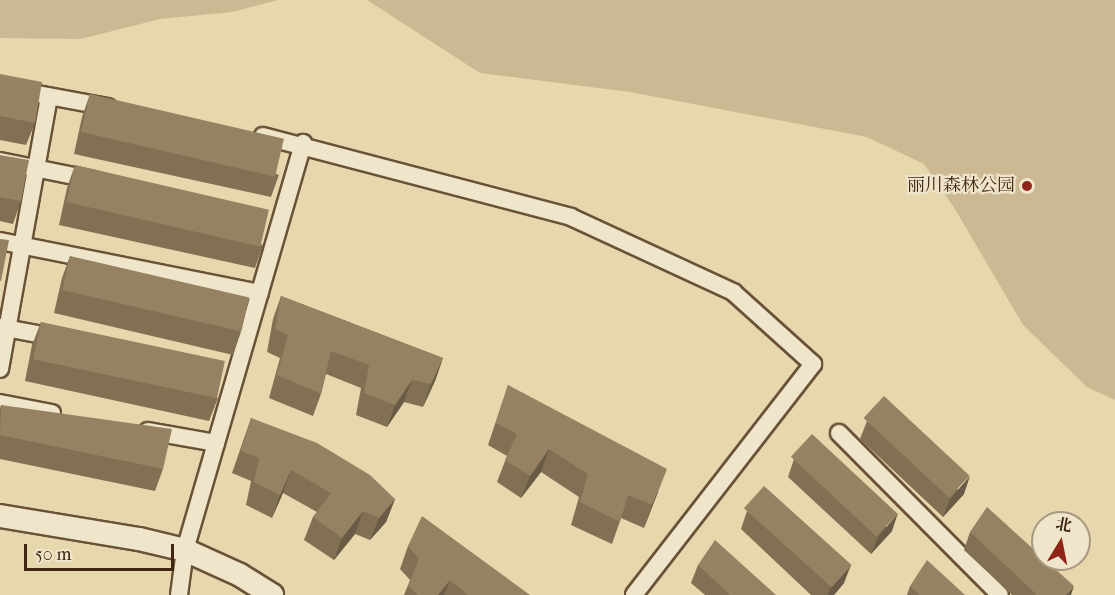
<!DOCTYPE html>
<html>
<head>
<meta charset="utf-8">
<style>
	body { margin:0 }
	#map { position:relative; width:1115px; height:595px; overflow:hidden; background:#e6d7ad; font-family:"IM FELL French Canon","Noto Serif SC",serif }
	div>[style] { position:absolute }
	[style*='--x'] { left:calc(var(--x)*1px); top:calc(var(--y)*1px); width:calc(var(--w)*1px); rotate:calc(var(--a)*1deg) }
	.green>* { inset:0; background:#cab992 }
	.roads { filter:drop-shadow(2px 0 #695238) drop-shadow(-2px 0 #695238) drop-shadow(0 2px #695238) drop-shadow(0 -2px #695238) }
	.street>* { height:16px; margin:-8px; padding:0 8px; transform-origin:8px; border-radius:8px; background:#efe5ca }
	.secondary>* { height:22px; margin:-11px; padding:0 11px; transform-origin:11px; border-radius:11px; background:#efe5ca }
	.wall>* { inset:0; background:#817054 }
	.shaded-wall>* { inset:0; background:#695b45 }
	.building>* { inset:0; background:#968262; transform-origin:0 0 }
	.dots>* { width:16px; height:16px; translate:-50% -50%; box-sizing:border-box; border:3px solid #efe5ca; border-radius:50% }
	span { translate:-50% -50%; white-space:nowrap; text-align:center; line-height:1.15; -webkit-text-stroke:4.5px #efe5ca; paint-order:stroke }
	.poi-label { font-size:18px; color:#3f2611 }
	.right { translate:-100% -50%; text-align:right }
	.north { position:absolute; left:1031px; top:511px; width:60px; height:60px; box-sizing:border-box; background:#efe5ca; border:2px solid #a99980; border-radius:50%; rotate:10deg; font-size:16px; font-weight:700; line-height:24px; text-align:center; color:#3f2611 }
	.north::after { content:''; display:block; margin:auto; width:21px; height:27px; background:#8f2418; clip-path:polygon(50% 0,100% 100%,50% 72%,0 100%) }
	.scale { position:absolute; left:24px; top:544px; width:150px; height:27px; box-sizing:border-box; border:3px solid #3f2611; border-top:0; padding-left:8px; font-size:18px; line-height:21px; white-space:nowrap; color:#3f2611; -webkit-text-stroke:4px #efe5ca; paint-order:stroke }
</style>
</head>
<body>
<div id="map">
	<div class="green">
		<i style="clip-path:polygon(0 0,278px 0,232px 12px,160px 19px,81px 39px,0 38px)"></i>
		<i style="clip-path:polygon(367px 0,1115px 0,1115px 400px,1087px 387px,1023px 325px,955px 209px,924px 164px,867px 137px,630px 92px,480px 73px)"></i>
	</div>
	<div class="roads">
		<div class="street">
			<i style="--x:0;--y:87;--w:110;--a:10.5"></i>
			<i style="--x:263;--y:136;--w:318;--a:14.7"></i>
			<i style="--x:571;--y:217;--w:179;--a:24.8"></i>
			<i style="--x:733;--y:292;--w:108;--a:42"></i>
			<i style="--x:813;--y:364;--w:292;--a:127.8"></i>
			<i style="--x:0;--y:161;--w:95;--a:11.5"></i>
			<i style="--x:0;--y:241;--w:265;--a:11.3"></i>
			<i style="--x:0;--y:327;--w:59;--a:10.7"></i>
			<i style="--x:0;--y:369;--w:277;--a:-79.8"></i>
			<i style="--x:0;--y:403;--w:53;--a:10.9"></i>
			<i style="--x:148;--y:431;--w:69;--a:10"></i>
			<i style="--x:839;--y:433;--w:228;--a:45.2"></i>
			<i style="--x:179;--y:595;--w:45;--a:-82.4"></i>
			<i style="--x:185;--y:550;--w:424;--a:-73.8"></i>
		</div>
		<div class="secondary">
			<i style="--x:0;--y:516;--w:141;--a:9.4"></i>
			<i style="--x:139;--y:539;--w:47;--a:13.4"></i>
			<i style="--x:185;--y:550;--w:60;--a:24.4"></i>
			<i style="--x:240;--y:575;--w:38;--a:32"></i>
		</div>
	</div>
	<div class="wall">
		<i style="clip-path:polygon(0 74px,35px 123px,26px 145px,0 140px)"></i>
		<i style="clip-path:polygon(90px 94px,279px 175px,271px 197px,74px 154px,82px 117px)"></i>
		<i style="clip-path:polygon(0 155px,21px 201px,13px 224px,0 221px)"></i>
		<i style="clip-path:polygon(75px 165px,263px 245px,255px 268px,59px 225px,67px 188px)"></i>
		<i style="clip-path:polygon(70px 256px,241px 332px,233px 355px,54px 313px,62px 278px)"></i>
		<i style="clip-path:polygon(281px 296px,443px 358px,435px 381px,423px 407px,404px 402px,387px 427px,356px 415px,361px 388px,326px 374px,321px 394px,313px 416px,269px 398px,280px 358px,267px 352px,273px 319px)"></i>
		<i style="clip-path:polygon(41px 322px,218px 398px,209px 421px,25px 381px,32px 345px)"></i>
		<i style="clip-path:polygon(508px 385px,658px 492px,644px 528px,621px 518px,612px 544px,571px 525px,579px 497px,541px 472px,521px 498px,497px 482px,507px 456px,488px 445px)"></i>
		<i style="clip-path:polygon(1px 405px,163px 469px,155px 491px,0 459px,0 408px)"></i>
		<i style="clip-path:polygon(251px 418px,395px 499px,386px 522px,370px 540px,355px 534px,334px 560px,304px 540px,313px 517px,317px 512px,283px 493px,272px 518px,246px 505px,251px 481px,232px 473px)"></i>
		<i style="clip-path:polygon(867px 421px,964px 494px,943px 517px,860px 439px)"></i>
		<i style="clip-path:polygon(794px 459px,892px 531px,871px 554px,788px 477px)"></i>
		<i style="clip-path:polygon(747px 511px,844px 583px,834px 595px,811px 595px,741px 529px)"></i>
		<i style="clip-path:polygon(970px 532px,1071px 595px,1012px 595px,964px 550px)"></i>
		<i style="clip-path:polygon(408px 546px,530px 595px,404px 595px,410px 580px,400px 569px)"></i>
		<i style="clip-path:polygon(698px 565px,776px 595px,705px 595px,691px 583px)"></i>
		<i style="clip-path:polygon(910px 586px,965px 595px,907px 595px)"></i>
	</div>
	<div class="shaded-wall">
		<i style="clip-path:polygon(443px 358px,435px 381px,423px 407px,431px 384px)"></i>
		<i style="clip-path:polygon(412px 380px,404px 402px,387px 427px,395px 405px)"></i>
		<i style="clip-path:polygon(549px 449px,541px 472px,521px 498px,530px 476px)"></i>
		<i style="clip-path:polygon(667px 469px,658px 492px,644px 528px,652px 505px)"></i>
		<i style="clip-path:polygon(291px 470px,283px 493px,272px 518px,280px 495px)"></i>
		<i style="clip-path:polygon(970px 476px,964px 494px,943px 517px,950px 499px)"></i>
		<i style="clip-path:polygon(395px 499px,386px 522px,370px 540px,379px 518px)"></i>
		<i style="clip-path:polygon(363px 511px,355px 534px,334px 560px,342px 538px)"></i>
		<i style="clip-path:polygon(898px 513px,892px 531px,871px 554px,878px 537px)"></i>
		<i style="clip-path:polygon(851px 565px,844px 583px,834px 595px,828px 595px,830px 589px)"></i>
		<i style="clip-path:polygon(450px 580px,444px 595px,438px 595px)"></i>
		<i style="clip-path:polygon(1074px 586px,1071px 595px,1066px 595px)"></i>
	</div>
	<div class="building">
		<i style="clip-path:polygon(0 74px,42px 82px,35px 123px,0 116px)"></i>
		<i style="left:90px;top:94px;width:199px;height:39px;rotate:13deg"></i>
		<i style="clip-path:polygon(0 155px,29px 160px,21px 201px,0 197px)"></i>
		<i style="left:75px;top:165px;width:199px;height:38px;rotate:13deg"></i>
		<i style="clip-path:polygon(0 239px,9px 240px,1px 281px,0 281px)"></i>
		<i style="left:70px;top:256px;width:184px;height:35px;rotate:13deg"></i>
		<i style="clip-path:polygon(281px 296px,443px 358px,431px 384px,412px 380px,395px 405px,364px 393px,369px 365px,331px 351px,321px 394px,277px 375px,288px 335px,275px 329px)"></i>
		<i style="left:41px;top:322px;width:188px;height:38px;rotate:12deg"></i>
		<i style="clip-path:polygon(508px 385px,667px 469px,652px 505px,628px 495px,620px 522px,580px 502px,588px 474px,549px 449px,530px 476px,505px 460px,517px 434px,496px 423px)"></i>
		<i style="left:884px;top:396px;width:117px;height:30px;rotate:43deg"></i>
		<i style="clip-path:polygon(1px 405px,172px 429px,163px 469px,0 435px)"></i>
		<i style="clip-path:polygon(251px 418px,317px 443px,370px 475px,395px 499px,379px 518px,363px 511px,342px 538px,313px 517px,331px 493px,291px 470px,280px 495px,254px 482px,259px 458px,241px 451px)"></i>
		<i style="left:812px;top:434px;width:117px;height:31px;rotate:43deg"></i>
		<i style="left:764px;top:486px;width:118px;height:30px;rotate:42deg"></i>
		<i style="clip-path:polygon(987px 507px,1074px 586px,1066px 595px,1037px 595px,970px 532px)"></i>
		<i style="clip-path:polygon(422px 516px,530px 595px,468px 595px,450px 580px,438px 595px,418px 595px,408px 586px,419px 559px,408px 546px)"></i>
		<i style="clip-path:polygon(715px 540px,776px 595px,730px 595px,698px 565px)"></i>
		<i style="clip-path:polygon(927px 560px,965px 595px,920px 595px,910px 586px)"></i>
	</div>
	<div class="dots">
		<i style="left:1027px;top:186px;background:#8f2418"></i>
	</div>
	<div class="poi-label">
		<span class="right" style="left:1015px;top:186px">丽川森林公园</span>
	</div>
	<div class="north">北</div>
	<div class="scale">50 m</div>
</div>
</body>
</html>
